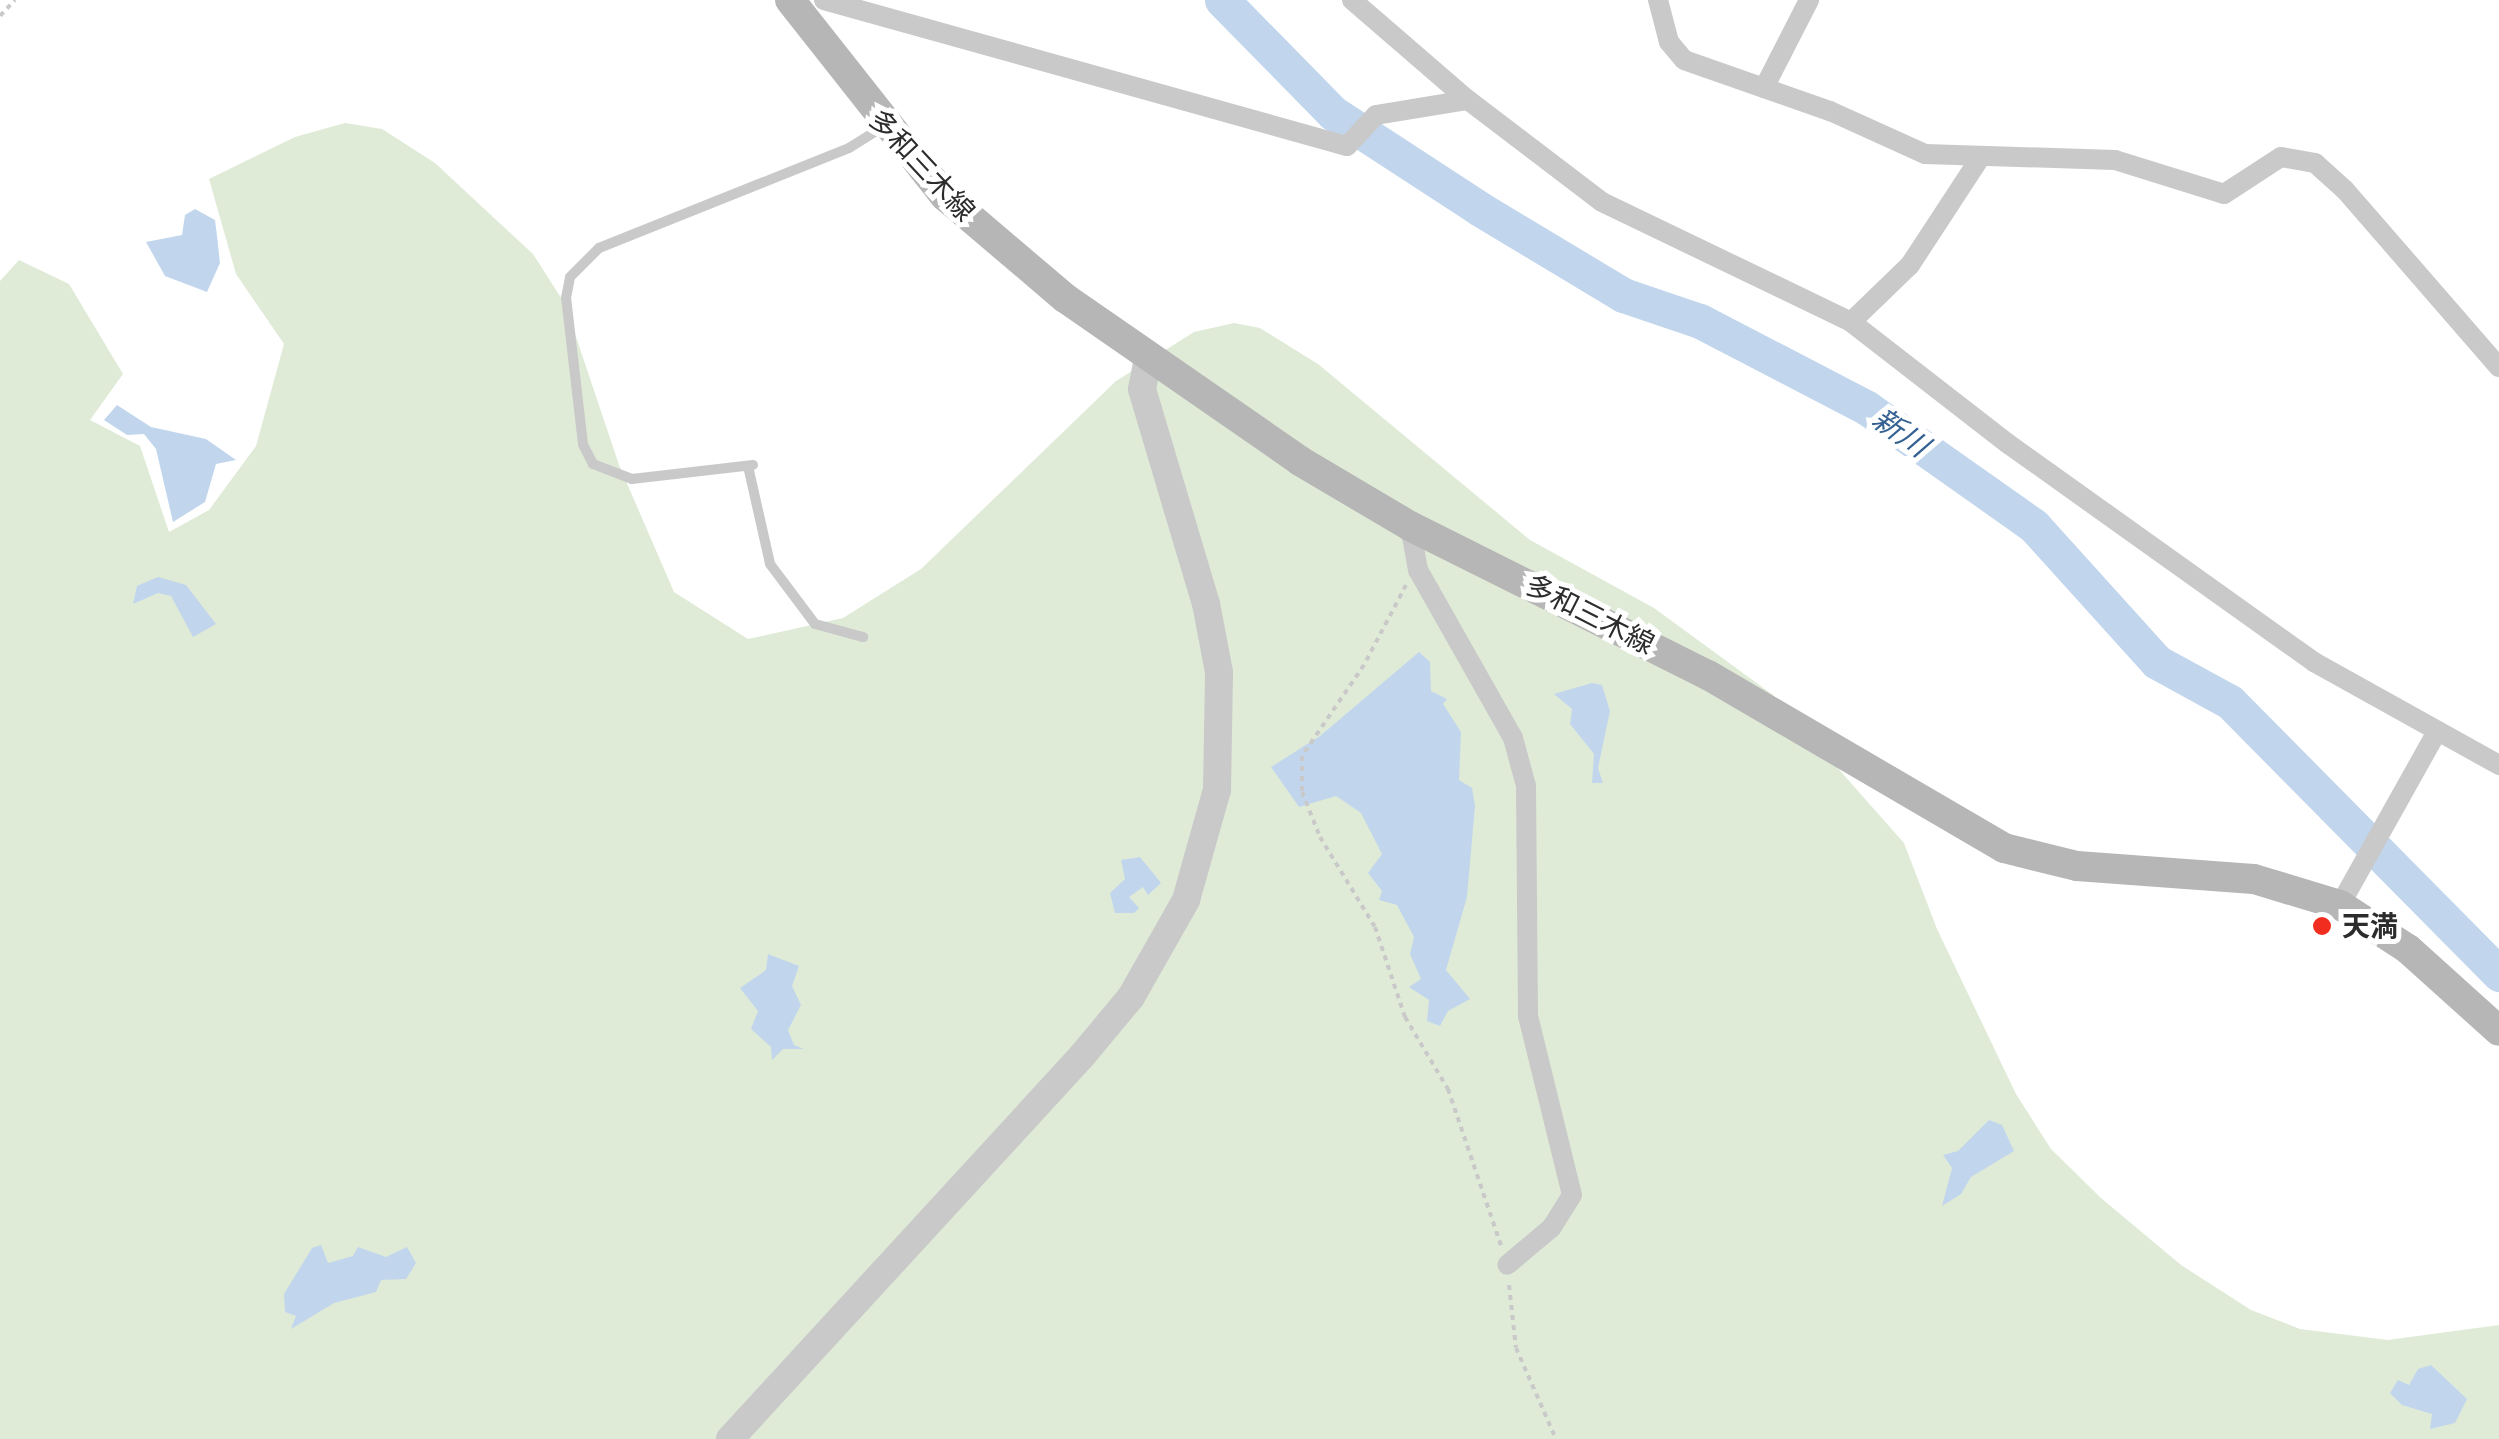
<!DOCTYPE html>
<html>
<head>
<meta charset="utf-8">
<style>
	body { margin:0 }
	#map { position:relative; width:2499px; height:1439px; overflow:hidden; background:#fff; font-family:"Public Sans","Noto Sans JP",sans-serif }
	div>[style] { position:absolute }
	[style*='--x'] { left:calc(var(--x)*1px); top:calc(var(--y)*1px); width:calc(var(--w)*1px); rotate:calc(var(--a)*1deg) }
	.green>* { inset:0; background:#dfebd7 }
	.water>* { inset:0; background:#c1d6ed }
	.river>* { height:35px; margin:-17.5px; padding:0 17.5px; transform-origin:17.5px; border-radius:17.5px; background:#c1d6ed }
	.path>* { height:4px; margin-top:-2px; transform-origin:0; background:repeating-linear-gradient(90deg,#c9c9c9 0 5px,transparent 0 10px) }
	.service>* { height:10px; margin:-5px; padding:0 5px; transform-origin:5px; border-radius:5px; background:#c9c9c9 }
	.minor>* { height:20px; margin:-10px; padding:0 10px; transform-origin:10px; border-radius:10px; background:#c9c9c9 }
	.tertiary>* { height:28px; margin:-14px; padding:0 14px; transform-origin:14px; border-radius:14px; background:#c9c9c9 }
	.secondary>* { height:30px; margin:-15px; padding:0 15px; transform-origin:15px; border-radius:15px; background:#b6b6b6 }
	.dots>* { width:28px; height:28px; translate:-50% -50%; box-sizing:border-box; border:5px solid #fff; border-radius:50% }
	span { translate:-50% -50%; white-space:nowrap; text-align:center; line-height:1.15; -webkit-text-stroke:10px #fff; paint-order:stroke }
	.street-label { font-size:28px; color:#2c2c2c }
	.poi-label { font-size:28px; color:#2c2c2c; font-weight:700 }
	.left { translate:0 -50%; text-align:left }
	.water-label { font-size:30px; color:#356192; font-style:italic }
</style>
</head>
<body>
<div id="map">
	<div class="green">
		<i style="clip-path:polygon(345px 123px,382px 129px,435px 163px,533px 254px,565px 304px,619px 465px,674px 592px,748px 639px,843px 618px,921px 569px,1116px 381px,1194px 332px,1234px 323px,1260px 328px,1318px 364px,1530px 540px,1654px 608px,1773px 695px,1904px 843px,1937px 929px,2016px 1094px,2051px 1149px,2101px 1198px,2181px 1265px,2251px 1310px,2300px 1329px,2388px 1340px,2499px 1325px,2499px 1439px,0 1439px,0 281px,19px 260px,69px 284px,123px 374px,90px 420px,140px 446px,169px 532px,209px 510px,256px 446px,284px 344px,236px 274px,209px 179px,295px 137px)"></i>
	</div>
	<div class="water">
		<i style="clip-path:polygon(195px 209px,215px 220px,217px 236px,220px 263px,207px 292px,165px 276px,146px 242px,182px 235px,185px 215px)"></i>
		<i style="clip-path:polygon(117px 405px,151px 427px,206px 439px,236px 460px,216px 464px,205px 502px,173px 522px,156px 449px,144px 434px,127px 435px,104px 420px)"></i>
		<i style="clip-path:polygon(158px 577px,186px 585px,216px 624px,193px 637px,171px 596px,158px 593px,133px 604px,137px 586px)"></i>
		<i style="clip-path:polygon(1419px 652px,1430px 662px,1431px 691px,1447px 699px,1443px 704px,1461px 732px,1459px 780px,1472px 788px,1475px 806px,1467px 897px,1446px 970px,1470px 999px,1448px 1011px,1440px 1026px,1427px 1021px,1429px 1000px,1409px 987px,1421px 979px,1410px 954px,1414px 937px,1397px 905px,1379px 900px,1382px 891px,1368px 873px,1382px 854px,1361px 813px,1336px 796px,1299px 807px,1271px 767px,1320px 736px)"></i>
		<i style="clip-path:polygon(1592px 683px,1602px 685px,1610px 711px,1598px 768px,1603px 783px,1592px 783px,1594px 754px,1570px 724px,1572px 709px,1554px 694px)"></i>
		<i style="clip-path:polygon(1140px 857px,1161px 883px,1148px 895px,1143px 887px,1129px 897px,1139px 908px,1134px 913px,1115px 913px,1110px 893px,1125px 879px,1121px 860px)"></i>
		<i style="clip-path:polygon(768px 954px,799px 966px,792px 986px,801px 1005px,788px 1030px,794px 1045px,804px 1049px,783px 1049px,772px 1060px,771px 1047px,751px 1029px,758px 1011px,740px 988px,766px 970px)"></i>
		<i style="clip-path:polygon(1989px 1120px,2002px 1125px,2014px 1151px,1971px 1177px,1961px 1194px,1942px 1206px,1952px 1168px,1943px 1155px,1958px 1151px)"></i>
		<i style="clip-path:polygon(321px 1245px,328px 1263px,353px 1256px,358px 1247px,386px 1257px,407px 1247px,416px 1263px,406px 1279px,381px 1280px,376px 1292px,334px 1303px,291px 1329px,296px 1316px,285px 1312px,284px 1294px,312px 1248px)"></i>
		<i style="clip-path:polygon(2431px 1365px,2467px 1399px,2455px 1423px,2430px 1429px,2432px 1414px,2402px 1405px,2390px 1393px,2398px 1380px,2409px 1385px,2418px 1369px)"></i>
	</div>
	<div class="river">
		<i style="--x:1222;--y:0;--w:158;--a:45.5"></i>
		<i style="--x:1333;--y:113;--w:176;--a:33.1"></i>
		<i style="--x:1480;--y:209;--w:167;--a:31"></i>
		<i style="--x:1623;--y:295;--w:81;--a:18.7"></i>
		<i style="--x:1700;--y:321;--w:188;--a:27.5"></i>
		<i style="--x:1867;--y:408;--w:204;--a:35.2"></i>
		<i style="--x:2034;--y:526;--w:183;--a:47.9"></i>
		<i style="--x:2157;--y:662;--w:83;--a:28.7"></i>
		<i style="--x:2230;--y:702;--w:383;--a:45.3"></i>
	</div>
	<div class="path">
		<i style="--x:0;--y:16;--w:22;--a:-47"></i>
		<i style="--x:1406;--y:585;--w:90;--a:117.7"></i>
		<i style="--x:1364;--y:665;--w:110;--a:124.3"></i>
		<i style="--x:1302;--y:756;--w:36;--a:90"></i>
		<i style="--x:1302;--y:792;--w:48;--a:68.2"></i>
		<i style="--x:1320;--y:837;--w:105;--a:58.6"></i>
		<i style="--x:1375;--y:927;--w:95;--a:71.6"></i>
		<i style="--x:1405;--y:1017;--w:84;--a:59.2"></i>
		<i style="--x:1448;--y:1089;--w:166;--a:71.3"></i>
		<i style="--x:1509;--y:1285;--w:63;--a:83.7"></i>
		<i style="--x:1516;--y:1348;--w:99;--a:66.3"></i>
	</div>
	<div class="service">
		<i style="--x:753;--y:465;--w:122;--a:173.4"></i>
		<i style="--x:632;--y:479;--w:42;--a:-159"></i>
		<i style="--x:593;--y:464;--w:22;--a:-117"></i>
		<i style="--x:583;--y:444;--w:147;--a:-96.6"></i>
		<i style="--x:566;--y:298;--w:21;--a:-79"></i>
		<i style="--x:570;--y:277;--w:41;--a:-45"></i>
		<i style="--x:599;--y:248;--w:269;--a:-21.8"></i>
		<i style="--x:849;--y:148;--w:40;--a:-32"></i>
		<i style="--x:748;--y:466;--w:100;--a:77.3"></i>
		<i style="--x:770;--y:564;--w:75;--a:53.1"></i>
		<i style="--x:815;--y:624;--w:50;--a:15.2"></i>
	</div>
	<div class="minor">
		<i style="--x:824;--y:0;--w:543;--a:15.6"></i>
		<i style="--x:1347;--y:146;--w:42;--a:-46.9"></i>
		<i style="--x:1376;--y:115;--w:93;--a:-9.3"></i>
		<i style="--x:1352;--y:0;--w:153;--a:40.8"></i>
		<i style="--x:1468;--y:100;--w:168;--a:37.3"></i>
		<i style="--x:1602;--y:202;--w:276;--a:25.7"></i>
		<i style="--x:1851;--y:322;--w:197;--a:37.8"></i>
		<i style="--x:2007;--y:443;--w:377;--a:35.5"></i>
		<i style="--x:2314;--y:662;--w:212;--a:29.1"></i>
		<i style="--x:1658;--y:0;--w:43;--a:75.3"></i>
		<i style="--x:1669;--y:42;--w:23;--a:50"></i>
		<i style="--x:1684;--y:60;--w:155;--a:19.3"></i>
		<i style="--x:1830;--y:111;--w:104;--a:24.4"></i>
		<i style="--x:1925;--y:154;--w:190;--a:1.8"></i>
		<i style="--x:2115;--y:160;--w:114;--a:17.3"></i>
		<i style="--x:2224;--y:194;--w:68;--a:-33"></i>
		<i style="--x:2281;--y:157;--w:35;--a:10"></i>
		<i style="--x:2315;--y:163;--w:40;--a:42"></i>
		<i style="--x:2345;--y:190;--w:235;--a:49"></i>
		<i style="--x:1764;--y:88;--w:99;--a:-62.9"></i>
		<i style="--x:1851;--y:322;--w:82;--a:-44"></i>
		<i style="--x:1910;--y:265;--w:128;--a:-56.8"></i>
		<i style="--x:1410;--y:526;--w:45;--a:79.7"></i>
		<i style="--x:1418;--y:570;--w:193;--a:60.5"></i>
		<i style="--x:1513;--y:738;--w:50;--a:74.8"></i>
		<i style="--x:1526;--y:786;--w:230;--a:89.5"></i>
		<i style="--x:1528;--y:1016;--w:184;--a:76.2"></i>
		<i style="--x:1572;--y:1195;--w:39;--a:122"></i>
		<i style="--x:1551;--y:1228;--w:57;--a:139.9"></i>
		<i style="--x:2340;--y:905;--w:197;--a:-60.8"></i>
	</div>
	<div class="tertiary">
		<i style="--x:730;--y:1439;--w:519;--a:-47.42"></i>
		<i style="--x:1081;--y:1057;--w:78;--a:-50.2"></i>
		<i style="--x:1131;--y:997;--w:112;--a:-60.4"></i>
		<i style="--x:1186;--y:900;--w:114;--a:-74.3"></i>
		<i style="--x:1217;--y:790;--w:118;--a:-89"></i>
		<i style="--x:1219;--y:672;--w:69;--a:-100.8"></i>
		<i style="--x:1206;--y:604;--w:224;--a:-106.6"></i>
		<i style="--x:1142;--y:389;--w:33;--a:-79"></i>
	</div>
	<div class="secondary">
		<i style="--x:790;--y:0;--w:250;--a:51.7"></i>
		<i style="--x:945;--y:196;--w:157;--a:40.4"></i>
		<i style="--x:1065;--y:298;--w:286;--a:34.7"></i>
		<i style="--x:1300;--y:461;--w:128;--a:30.6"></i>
		<i style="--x:1410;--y:526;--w:333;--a:26.6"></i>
		<i style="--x:1708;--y:675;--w:343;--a:30.3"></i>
		<i style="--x:2004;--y:848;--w:75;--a:13.9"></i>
		<i style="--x:2077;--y:866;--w:177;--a:4.2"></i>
		<i style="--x:2254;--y:879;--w:90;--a:16.8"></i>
		<i style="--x:2340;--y:905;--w:81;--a:32.9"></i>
		<i style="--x:2408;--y:949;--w:122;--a:42"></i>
	</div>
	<div class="dots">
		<i style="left:2322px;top:926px;background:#f12d1f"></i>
	</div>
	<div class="street-label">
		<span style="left:922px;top:165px;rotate:47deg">多和三木線</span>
		<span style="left:1590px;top:614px;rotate:27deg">多和三木線</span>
	</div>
	<div class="poi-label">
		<span class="left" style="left:2342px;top:926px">天満</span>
	</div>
	<div class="water-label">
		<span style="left:1901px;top:432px;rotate:35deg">新川</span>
	</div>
</div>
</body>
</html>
